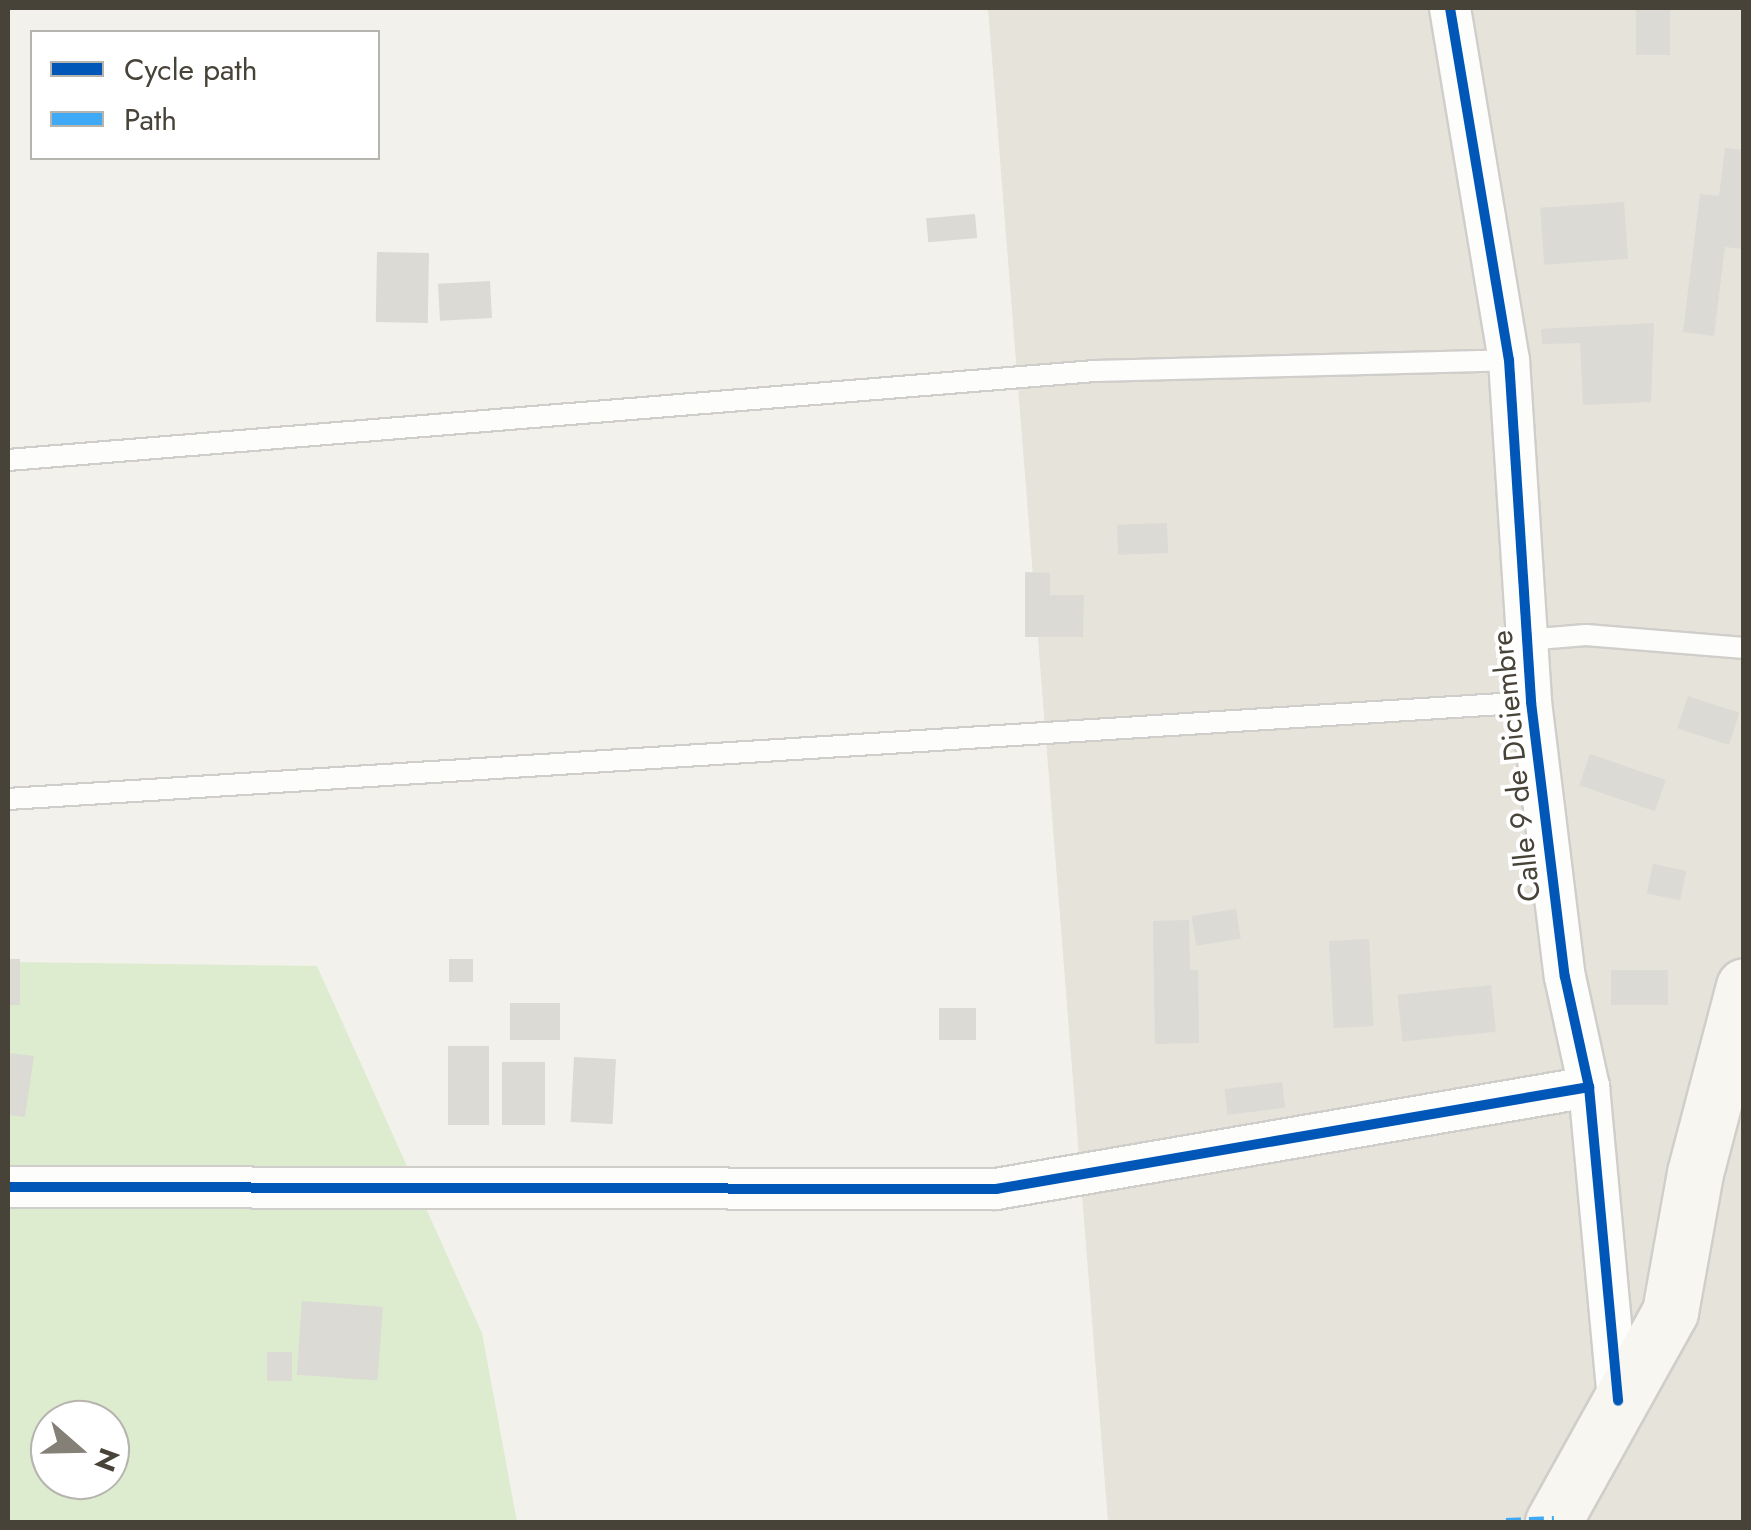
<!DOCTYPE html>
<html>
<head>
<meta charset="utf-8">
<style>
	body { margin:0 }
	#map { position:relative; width:1751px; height:1530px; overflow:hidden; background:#f2f1ec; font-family:Jost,sans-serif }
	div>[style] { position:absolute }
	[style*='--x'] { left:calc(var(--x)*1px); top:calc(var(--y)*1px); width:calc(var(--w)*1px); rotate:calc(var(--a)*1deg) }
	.residential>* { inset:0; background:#e5e3da }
	.green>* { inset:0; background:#ddebce }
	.building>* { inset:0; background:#dbdad5; transform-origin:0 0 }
	.roads { filter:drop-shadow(2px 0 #d0ceca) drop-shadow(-2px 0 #d0ceca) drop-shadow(0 2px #d0ceca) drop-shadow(0 -2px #d0ceca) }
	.lane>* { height:20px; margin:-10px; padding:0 10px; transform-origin:10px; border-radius:10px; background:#fdfdfc }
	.street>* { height:40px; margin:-20px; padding:0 20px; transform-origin:20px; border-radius:20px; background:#fdfdfc }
	.secondary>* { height:55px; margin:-27.5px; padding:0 27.5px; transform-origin:27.5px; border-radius:27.5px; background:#f7f6f0 }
	.quiet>* { height:8px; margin-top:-4px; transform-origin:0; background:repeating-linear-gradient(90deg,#3fa9f5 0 15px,transparent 0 23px) }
	.cycleway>* { height:10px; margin:-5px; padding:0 5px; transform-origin:5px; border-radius:5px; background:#0057b8 }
	span { translate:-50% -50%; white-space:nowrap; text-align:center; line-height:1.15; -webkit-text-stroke:8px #fff; paint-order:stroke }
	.street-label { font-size:30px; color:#484338 }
	.frame { position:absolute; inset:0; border:10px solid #484338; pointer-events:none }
	.legend { position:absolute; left:30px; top:30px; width:350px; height:130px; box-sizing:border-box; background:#fff; border:2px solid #b6b4af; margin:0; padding:12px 18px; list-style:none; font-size:30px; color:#484338 }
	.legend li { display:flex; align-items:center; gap:20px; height:50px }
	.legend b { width:50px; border:2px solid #b6b4af }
	.north { position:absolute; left:30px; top:1400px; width:100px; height:100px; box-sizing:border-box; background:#fff; border:2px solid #b6b4af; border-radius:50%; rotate:110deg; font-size:28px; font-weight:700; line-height:40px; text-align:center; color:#484338 }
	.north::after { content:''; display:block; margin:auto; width:35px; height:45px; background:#848077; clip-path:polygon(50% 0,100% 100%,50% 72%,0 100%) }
</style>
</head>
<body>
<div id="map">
	<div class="residential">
		<i style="clip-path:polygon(988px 8px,1743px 8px,1743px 1522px,1108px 1522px)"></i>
	</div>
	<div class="green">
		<i style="clip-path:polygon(evenodd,8px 962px,317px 966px,482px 1333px,517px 1522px,8px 1522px,8px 962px,50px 1420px,110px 1420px,110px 1480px,50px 1480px,50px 1420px)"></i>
	</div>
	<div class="building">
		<i style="left:1636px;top:8px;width:34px;height:47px"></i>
		<i style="clip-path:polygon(1725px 148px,1744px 150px,1744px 249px,1725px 247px,1714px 336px,1683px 332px,1700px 194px,1719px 196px)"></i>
		<i style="left:1624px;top:202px;width:57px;height:84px;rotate:86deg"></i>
		<i style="left:975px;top:214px;width:24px;height:49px;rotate:85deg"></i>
		<i style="left:377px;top:252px;width:52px;height:70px;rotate:1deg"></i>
		<i style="left:490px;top:281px;width:37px;height:52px;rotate:87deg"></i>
		<i style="clip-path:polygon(1654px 323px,1651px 402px,1583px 405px,1580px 343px,1542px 344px,1541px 329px)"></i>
		<i style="left:1167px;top:523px;width:30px;height:50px;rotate:88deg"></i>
		<i style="clip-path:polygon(1025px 572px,1050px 573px,1050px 595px,1084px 595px,1083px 637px,1025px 637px)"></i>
		<i style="left:1688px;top:696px;width:54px;height:34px;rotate:18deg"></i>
		<i style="left:1590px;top:754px;width:80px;height:33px;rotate:19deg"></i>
		<i style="left:1653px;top:864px;width:34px;height:30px;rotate:12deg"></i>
		<i style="left:1236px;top:909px;width:30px;height:45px;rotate:81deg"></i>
		<i style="clip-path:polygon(1189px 920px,1190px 970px,1198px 970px,1199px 1043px,1155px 1044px,1153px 921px)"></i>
		<i style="left:1369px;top:939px;width:87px;height:40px;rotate:87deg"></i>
		<i style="left:8px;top:959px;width:12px;height:46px"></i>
		<i style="left:449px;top:959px;width:24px;height:23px"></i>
		<i style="left:1611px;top:970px;width:57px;height:35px"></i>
		<i style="left:1491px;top:985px;width:47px;height:94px;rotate:84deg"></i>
		<i style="left:560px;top:1003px;width:37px;height:50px;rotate:90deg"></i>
		<i style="left:976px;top:1008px;width:32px;height:37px;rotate:90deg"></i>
		<i style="left:489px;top:1046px;width:79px;height:41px;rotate:90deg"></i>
		<i style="clip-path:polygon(8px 1053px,34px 1056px,25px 1117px,8px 1115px)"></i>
		<i style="left:574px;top:1057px;width:42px;height:65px;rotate:3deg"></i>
		<i style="left:545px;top:1062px;width:63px;height:43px;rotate:90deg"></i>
		<i style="left:1282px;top:1082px;width:26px;height:58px;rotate:83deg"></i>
		<i style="left:302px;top:1301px;width:81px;height:74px;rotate:4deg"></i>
		<i style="left:292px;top:1352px;width:29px;height:25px;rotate:90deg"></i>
	</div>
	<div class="roads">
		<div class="lane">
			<i style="--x:8;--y:460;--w:1091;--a:-4.68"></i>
			<i style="--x:1095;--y:371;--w:414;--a:-1.5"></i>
			<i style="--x:1526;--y:640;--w:60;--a:-4.8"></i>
			<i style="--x:1586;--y:635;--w:159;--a:4.7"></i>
			<i style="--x:8;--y:799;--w:1526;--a:-3.64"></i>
		</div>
		<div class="street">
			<i style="--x:1450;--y:8;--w:357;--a:80.5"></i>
			<i style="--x:1509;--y:360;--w:343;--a:86.3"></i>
			<i style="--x:1531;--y:702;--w:277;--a:83"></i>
			<i style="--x:1565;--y:977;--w:113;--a:77.7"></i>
			<i style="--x:1589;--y:1087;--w:315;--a:84.7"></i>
			<i style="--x:8;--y:1187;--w:988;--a:0.12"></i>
			<i style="--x:996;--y:1189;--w:602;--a:-9.76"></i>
		</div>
		<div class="secondary">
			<i style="--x:1553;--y:1522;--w:240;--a:-60.9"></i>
			<i style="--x:1670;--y:1312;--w:141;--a:-79.8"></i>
			<i style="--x:1695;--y:1173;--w:193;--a:-75.3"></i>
		</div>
	</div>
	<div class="quiet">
		<i style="--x:1506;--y:1522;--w:48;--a:-2.4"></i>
	</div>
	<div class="cycleway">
		<i style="--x:1450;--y:8;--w:357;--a:80.5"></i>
		<i style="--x:1509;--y:360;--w:343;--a:86.3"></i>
		<i style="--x:1531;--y:702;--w:277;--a:83"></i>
		<i style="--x:1565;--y:977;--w:113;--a:77.7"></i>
		<i style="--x:1589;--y:1087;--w:315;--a:84.7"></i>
		<i style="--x:8;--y:1187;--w:988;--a:0.12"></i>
		<i style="--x:996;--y:1189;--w:602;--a:-9.76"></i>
	</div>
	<div class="street-label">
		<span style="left:1516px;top:766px;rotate:-96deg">Calle 9 de Diciembre</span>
	</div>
	<div class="frame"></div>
	<ul class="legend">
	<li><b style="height:12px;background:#0057b8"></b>Cycle path</li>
	<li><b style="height:12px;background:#3fa9f5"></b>Path</li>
	</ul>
	<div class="north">N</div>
</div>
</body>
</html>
